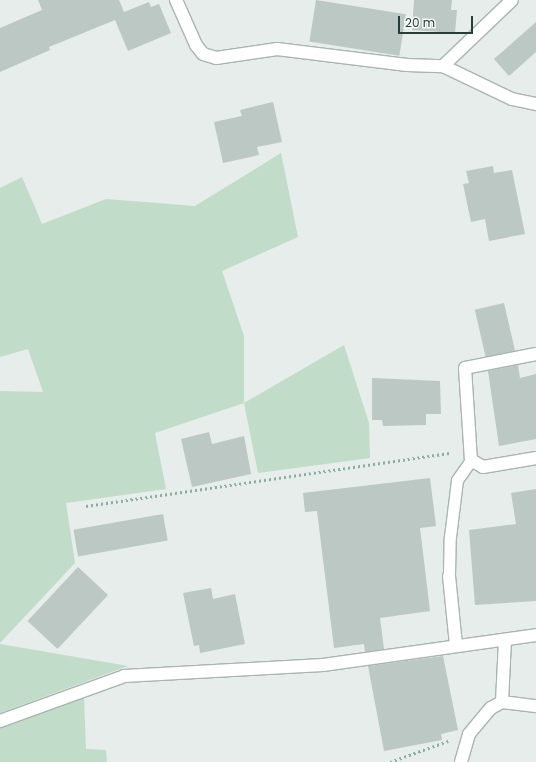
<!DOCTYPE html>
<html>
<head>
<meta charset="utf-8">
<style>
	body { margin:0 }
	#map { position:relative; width:536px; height:762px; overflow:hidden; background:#e6edea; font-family:Poppins,sans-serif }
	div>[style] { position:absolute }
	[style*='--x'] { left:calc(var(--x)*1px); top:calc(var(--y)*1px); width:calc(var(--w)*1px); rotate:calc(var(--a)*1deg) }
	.green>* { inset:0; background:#c1dcc9 }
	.building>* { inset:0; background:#bbc8c3; transform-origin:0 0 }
	.path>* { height:2.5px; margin-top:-1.25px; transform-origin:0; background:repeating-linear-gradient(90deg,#89aea3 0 2px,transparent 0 5px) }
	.roads { filter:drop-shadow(1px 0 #a9b5b1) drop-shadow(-1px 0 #a9b5b1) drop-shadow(0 1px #a9b5b1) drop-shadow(0 -1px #a9b5b1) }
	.service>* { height:11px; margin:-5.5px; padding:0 5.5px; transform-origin:5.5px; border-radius:5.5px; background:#fff }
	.minor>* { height:12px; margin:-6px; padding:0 6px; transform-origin:6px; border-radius:6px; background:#fff }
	span { translate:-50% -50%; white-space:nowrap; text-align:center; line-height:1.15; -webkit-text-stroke:3px #f6faf8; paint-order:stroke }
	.scale { position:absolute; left:398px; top:16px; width:75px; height:18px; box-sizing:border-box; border:2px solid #263e38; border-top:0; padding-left:5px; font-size:12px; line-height:14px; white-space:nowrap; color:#263e38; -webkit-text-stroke:3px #f6faf8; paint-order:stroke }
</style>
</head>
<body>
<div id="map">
	<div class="green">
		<i style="clip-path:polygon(281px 153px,298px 237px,222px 271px,244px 336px,244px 403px,344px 345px,369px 423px,370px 458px,258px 473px,244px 403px,155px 433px,166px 489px,66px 503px,75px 563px,0 643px,0 391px,43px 392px,28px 349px,0 357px,0 188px,22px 177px,42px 224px,106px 199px,195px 206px)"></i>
		<i style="clip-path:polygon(0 644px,128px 666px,0 713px)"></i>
		<i style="clip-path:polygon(84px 696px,86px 749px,106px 750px,107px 762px,0 762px,0 727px)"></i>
	</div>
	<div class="building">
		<i style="clip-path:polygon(38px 0,119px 0,124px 12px,149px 2px,151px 7px,159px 4px,171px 33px,128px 51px,115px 20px,49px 47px,50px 50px,0 72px,0 28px,42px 10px)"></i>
		<i style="left:316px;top:0;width:91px;height:42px;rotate:9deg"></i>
		<i style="clip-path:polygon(414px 0,452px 0,451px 10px,457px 10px,455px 33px,412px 30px)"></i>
		<i style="clip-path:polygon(536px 22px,536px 52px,509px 76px,494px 59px)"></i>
		<i style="clip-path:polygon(273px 102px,282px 142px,257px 147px,259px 155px,223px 163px,214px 122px,242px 116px,240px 110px)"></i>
		<i style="clip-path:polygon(493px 166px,494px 173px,512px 170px,525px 234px,489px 241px,485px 219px,471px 222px,463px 184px,469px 183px,466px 171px)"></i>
		<i style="left:504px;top:303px;width:49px;height:30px;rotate:77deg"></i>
		<i style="clip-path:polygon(518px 365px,520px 378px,536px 374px,536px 439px,499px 446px,488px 371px)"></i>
		<i style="clip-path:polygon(372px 378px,440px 381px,441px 414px,426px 414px,426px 425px,383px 426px,382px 420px,372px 420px)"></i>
		<i style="clip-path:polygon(209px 432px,212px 444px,244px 436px,251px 474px,192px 487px,181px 439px)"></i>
		<i style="clip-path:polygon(430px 478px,436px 526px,420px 528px,430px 611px,380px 618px,384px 649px,365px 652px,364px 644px,334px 648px,317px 511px,305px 512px,303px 493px)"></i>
		<i style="clip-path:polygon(536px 489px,536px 601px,475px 605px,469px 530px,516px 524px,511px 493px)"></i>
		<i style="left:163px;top:514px;width:27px;height:91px;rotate:80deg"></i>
		<i style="left:78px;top:567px;width:41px;height:74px;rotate:43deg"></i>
		<i style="clip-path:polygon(211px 588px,213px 599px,235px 594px,245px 644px,200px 653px,199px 645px,194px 646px,183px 593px)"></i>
		<i style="clip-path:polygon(443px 656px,458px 730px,441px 734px,442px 740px,384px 751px,368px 666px)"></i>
	</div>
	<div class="path">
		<i style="--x:86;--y:506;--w:369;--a:-8.3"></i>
		<i style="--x:390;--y:762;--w:62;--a:-19.9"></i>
	</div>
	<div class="roads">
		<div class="service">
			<i style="--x:449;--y:576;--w:39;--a:-89"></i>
			<i style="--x:450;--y:537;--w:57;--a:-83"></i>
			<i style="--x:457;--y:480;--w:24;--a:-55"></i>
		</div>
		<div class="minor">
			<i style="--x:176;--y:0;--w:49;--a:66"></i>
			<i style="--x:196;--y:45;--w:11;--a:52"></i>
			<i style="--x:203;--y:54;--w:14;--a:17"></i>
			<i style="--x:216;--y:58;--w:62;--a:-8.4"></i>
			<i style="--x:277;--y:49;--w:131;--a:7"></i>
			<i style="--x:407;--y:65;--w:36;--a:2"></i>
			<i style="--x:443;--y:66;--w:76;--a:25.6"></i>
			<i style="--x:512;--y:99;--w:25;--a:12"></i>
			<i style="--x:443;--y:66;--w:95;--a:-43.7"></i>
			<i style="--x:536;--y:354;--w:72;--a:168.8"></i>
			<i style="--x:465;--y:368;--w:92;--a:86.3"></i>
			<i style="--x:471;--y:460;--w:14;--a:30"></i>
			<i style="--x:483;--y:467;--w:54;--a:-9.6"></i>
			<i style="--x:449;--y:576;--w:69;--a:84.2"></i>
			<i style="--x:505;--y:640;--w:62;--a:92.8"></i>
			<i style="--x:502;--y:702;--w:34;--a:7"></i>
			<i style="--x:0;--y:721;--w:132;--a:-19.9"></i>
			<i style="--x:124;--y:676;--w:199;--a:-3.2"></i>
			<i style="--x:323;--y:665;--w:215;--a:-8"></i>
			<i style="--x:461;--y:762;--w:29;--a:-74"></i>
			<i style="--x:469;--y:734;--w:34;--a:-50"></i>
			<i style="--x:491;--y:708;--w:13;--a:-29"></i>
		</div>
	</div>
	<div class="scale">20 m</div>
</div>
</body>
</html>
